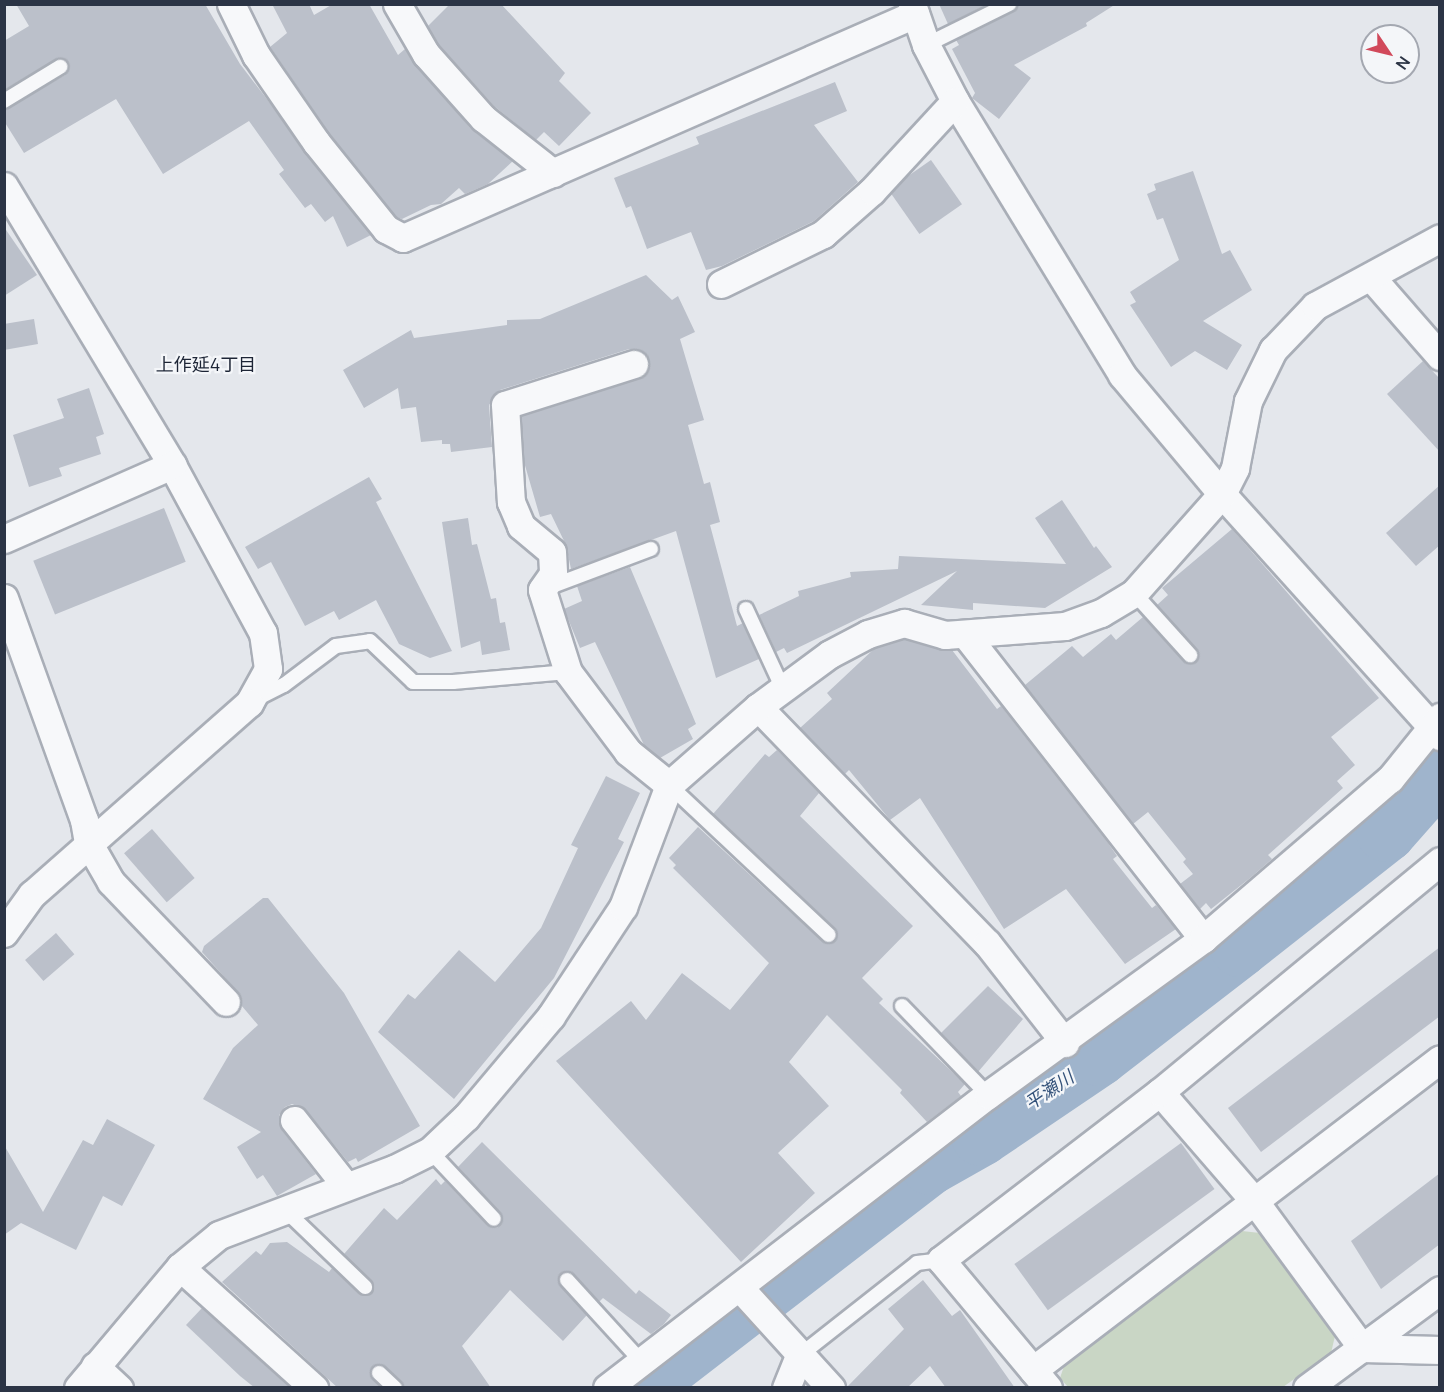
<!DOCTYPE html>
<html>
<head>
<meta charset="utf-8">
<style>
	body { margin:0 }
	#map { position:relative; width:1444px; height:1392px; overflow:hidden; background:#e4e7ec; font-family:Manrope,"Noto Sans JP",sans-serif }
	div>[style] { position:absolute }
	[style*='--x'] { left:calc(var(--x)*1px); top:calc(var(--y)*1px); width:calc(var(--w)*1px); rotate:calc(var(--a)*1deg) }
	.green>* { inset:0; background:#c9d6c5 }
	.river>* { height:60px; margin:-30px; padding:0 30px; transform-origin:30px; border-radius:30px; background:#9fb4cc }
	.building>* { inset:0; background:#bbc0ca; transform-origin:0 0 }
	.roads { filter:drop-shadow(2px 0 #a9aeb7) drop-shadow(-2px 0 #a9aeb7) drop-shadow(0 2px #a9aeb7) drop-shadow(0 -2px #a9aeb7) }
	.service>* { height:14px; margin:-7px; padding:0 7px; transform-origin:7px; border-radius:7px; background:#f7f8fa }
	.minor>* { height:27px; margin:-13.5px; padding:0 13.5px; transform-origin:13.5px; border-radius:13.5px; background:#f7f8fa }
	span { translate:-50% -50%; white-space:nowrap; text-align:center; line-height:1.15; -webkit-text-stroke:4.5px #f4f6f9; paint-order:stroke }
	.neighbourhood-label { font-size:18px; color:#1d2536 }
	.water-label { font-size:18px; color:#34527a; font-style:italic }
	.frame { position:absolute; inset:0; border:6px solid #2b3445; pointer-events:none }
	.north { position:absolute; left:1360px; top:24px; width:60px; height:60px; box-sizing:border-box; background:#f4f6f9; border:2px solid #a4a8b1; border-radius:50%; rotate:125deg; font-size:16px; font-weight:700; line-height:24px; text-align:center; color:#2b3445 }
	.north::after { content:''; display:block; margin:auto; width:21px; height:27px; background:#d1495b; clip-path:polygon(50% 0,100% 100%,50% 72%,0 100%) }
</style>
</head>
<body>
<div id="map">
	<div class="green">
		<i style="clip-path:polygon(1242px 1231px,1260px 1233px,1335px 1336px,1331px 1353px,1283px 1387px,1068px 1387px,1060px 1378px,1065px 1363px)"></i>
	</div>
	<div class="river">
		<i style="--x:640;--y:1388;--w:366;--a:-37.6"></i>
		<i style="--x:930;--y:1165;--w:59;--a:-29.6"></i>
		<i style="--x:981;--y:1136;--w:143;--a:-34.1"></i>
		<i style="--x:1099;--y:1056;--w:178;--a:-37.7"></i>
		<i style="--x:1240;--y:947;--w:186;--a:-38.2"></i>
		<i style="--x:1386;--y:832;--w:81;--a:-48.5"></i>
	</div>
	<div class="building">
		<i style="clip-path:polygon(16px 4px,205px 4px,240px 64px,371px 235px,347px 247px,333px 216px,325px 222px,311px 204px,305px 208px,279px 174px,284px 170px,249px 121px,163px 174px,116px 99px,24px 153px,4px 121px,4px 110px,65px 75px,69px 66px,64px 59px,56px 59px,4px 90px,4px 41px,29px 26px)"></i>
		<i style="clip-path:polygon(272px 4px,309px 4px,314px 15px,333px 4px,369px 4px,398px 55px,405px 49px,471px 129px,513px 161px,488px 184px,465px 194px,459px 188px,441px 204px,431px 205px,402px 219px,396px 217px,329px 133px,270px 47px,287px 33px)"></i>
		<i style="clip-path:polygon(450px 4px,501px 4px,565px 73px,559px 81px,591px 113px,559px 146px,544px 132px,536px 140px,494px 106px,439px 45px,428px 26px)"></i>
		<i style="clip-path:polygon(939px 4px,988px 4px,948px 24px)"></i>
		<i style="clip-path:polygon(1018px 4px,1116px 4px,1086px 23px,1087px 26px,1014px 65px,1031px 78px,999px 119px,972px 98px,975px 93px,952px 49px,959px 45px,956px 40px,1013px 12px)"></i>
		<i style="clip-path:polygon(835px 82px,847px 111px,814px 125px,858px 182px,814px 221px,722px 266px,706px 270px,691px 232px,647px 249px,631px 206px,626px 208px,614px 178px,699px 144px,696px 137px)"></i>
		<i style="left:931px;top:160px;width:54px;height:52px;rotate:55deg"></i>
		<i style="clip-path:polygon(1193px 171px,1222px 254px,1230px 250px,1252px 290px,1203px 321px,1242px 345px,1227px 370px,1195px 351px,1171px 367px,1130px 305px,1136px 302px,1130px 292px,1179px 260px,1163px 218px,1157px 220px,1147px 194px,1156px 190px,1154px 184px)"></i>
		<i style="clip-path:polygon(4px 227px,37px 275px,4px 296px)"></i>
		<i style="clip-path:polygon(646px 275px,672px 300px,678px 296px,695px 332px,680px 339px,704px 420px,688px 425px,704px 484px,710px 482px,720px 522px,710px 525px,737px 626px,743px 623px,759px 659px,716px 678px,676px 531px,571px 569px,566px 545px,551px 514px,540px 517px,524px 462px,521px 416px,639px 379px,649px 367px,644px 352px,629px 349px,500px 390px,489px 405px,492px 447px,451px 452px,450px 444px,442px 444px,442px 440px,421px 442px,416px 407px,401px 409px,398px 388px,364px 408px,343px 370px,411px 330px,414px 338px,507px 325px,507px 320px,540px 319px)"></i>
		<i style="clip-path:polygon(34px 319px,38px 344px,4px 350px,4px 324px)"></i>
		<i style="clip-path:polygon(1423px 361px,1440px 379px,1440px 452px,1387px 394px)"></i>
		<i style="clip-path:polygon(89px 388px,104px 434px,96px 437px,101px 454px,59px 468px,62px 476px,29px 487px,13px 435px,64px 418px,57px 399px)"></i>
		<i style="clip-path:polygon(369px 477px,382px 499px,376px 502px,452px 651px,430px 658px,399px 644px,376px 600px,339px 620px,334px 611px,305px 626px,271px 562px,258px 569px,245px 547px)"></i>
		<i style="clip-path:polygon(1440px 485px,1440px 545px,1416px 566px,1386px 533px)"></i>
		<i style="clip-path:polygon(1062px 500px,1094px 548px,1096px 546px,1112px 567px,1045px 608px,973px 603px,973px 610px,921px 605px,957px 571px,787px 653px,784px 648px,776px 652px,759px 615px,799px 596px,798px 591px,851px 577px,850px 572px,898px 569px,899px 556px,1066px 564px,1035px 518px)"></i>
		<i style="left:164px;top:508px;width:58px;height:141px;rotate:68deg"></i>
		<i style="clip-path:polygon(468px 518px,472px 545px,477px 544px,491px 599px,496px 598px,500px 623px,505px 622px,510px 650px,482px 655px,480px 641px,461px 648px,442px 522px)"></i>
		<i style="clip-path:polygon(1232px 529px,1379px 698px,1331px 737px,1355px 765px,1337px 781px,1343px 788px,1268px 855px,1272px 859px,1250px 878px,1211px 909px,1206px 903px,1200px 909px,1180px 884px,1193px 874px,1183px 862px,1186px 859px,1148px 812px,1133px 824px,1025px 685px,1072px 646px,1083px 657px,1111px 634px,1116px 640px,1143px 617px,1183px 661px,1196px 662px,1197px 649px,1157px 605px,1168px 595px,1162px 588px)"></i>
		<i style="clip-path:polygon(630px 567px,696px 724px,688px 729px,693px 739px,660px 758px,644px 745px,595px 642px,580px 648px,564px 609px,582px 601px,577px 586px)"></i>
		<i style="clip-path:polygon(904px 639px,952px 650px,997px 709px,1001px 706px,1108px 843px,1117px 856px,1113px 859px,1152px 908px,1156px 905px,1176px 929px,1125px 964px,1066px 889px,1004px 929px,920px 798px,890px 820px,849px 770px,845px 774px,800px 728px,832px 699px,827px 693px,875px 648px)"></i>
		<i style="clip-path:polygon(777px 750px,819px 793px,800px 816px,913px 926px,862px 978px,883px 999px,879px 1003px,965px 1084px,958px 1092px,961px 1096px,927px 1122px,900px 1093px,902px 1090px,827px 1015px,789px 1062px,829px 1106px,778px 1153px,815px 1193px,741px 1262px,556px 1061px,631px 1001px,646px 1020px,682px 973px,730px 1010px,769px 963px,673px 868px,676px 865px,669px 858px,698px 827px,823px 942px,836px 941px,835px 928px,713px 814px,765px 754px,769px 757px)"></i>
		<i style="clip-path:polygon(606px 776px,640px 793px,618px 839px,624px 842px,554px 978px,454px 1099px,378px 1032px,408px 994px,415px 999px,459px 950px,495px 982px,541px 928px,578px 848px,571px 845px)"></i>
		<i style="left:152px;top:829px;width:65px;height:37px;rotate:49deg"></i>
		<i style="clip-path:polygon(263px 898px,268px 898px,344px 993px,420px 1126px,358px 1162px,356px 1158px,348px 1162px,306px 1110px,292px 1104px,285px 1107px,279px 1115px,281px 1129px,316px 1174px,277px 1196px,263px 1175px,257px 1179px,237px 1147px,261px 1132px,203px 1099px,233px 1048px,258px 1025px,241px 1005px,237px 991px,202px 952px,204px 946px)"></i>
		<i style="left:56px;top:933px;width:28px;height:41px;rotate:49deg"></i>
		<i style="clip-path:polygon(1440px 947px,1440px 1016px,1261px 1152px,1228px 1108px)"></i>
		<i style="clip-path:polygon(988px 986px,1023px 1019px,978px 1072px,941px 1033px)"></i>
		<i style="clip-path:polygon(107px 1119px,155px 1145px,122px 1206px,103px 1196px,76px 1250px,21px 1223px,4px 1235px,4px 1145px,43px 1212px,83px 1140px,93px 1145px)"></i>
		<i style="clip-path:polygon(482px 1142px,636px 1294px,639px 1290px,671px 1315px,664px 1324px,651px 1334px,603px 1298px,599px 1302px,574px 1274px,566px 1271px,558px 1282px,587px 1315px,563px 1341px,510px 1290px,462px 1346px,491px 1388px,404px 1388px,380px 1364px,373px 1366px,370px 1375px,381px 1388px,338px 1388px,222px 1282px,256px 1251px,261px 1255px,270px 1243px,287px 1242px,329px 1272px,332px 1268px,359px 1294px,368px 1295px,373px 1284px,344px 1254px,384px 1208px,397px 1220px,436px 1179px,441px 1185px,445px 1181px,487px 1225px,497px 1228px,502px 1222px,501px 1213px,458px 1167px)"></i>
		<i style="left:1181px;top:1143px;width:57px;height:206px;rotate:54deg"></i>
		<i style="clip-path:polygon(1440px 1173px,1440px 1244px,1381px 1289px,1351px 1241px)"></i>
		<i style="clip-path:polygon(923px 1280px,952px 1316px,960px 1310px,1015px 1388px,946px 1388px,930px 1366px,907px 1388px,846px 1388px,904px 1329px,888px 1309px)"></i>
		<i style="clip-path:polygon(202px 1308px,290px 1388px,255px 1388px,240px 1376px,186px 1325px)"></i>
	</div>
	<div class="roads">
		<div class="service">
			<i style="--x:926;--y:45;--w:93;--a:-26.3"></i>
			<i style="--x:4;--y:101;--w:66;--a:-31.3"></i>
			<i style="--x:547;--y:588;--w:111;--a:-20.6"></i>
			<i style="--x:1134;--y:593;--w:84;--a:47.9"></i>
			<i style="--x:746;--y:609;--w:88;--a:65.2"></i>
			<i style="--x:256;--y:699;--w:31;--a:-27"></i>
			<i style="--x:284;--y:685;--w:65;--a:-36.9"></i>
			<i style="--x:336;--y:646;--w:34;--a:-8"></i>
			<i style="--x:370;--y:641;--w:59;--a:43.6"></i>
			<i style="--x:413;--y:682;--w:40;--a:0"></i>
			<i style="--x:453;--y:682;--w:115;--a:-5"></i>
			<i style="--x:669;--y:785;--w:219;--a:43.2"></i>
			<i style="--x:902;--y:1006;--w:124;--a:46"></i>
			<i style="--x:430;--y:1151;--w:93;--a:46.7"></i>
			<i style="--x:283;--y:1208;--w:114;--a:43.9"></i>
			<i style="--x:567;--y:1280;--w:110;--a:47.6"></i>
			<i style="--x:799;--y:1356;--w:150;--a:-38.2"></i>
			<i style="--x:917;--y:1263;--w:24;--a:-7"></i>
			<i style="--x:379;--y:1373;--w:22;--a:43"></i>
		</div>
		<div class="minor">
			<i style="--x:231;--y:4;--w:57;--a:63.9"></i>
			<i style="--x:256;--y:55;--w:106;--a:55.4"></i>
			<i style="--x:316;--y:142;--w:112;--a:51.2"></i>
			<i style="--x:386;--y:229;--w:19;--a:28"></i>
			<i style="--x:403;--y:238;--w:559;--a:-23.63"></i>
			<i style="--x:397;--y:4;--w:58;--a:59.9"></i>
			<i style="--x:426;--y:54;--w:86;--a:48.3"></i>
			<i style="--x:483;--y:118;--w:89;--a:38.2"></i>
			<i style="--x:912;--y:4;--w:43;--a:71.1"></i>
			<i style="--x:926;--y:45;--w:63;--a:62.6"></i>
			<i style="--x:955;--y:101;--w:321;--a:58.6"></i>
			<i style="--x:1122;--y:375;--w:155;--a:50"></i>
			<i style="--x:1222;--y:494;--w:326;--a:48"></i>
			<i style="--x:4;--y:186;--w:326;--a:58.9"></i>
			<i style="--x:172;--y:465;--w:191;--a:61.6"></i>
			<i style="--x:263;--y:633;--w:36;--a:82"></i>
			<i style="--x:268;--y:669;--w:39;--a:119"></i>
			<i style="--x:249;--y:703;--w:289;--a:138.6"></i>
			<i style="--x:32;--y:894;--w:48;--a:125.7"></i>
			<i style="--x:1371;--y:277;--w:105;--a:48.9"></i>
			<i style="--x:721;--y:284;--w:114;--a:-26.1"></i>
			<i style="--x:823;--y:234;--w:65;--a:-41.3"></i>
			<i style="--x:872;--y:191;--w:122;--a:-47.3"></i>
			<i style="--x:634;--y:364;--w:135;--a:162.4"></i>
			<i style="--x:505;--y:405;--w:97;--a:86.5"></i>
			<i style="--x:511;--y:502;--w:26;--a:67"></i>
			<i style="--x:521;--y:526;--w:40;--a:40"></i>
			<i style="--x:552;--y:552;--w:22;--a:87"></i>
			<i style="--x:553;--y:574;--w:19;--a:125"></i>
			<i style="--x:542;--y:590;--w:86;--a:72.4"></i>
			<i style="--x:568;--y:672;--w:100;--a:53.1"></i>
			<i style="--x:628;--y:752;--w:53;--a:38.8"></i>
			<i style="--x:4;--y:539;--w:184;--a:-23.8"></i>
			<i style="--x:4;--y:598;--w:236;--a:70.2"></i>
			<i style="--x:84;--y:820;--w:22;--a:80"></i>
			<i style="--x:88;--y:842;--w:46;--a:60.1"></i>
			<i style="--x:111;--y:882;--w:166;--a:46.2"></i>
			<i style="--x:965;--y:634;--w:387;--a:52"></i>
			<i style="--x:758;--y:707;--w:329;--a:45.9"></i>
			<i style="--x:987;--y:943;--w:127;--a:52"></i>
			<i style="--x:1160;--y:1092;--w:147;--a:49.1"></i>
			<i style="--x:1256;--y:1203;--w:180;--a:53.8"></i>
			<i style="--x:1362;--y:1348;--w:78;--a:1.5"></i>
			<i style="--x:294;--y:1120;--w:84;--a:51.8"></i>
			<i style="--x:180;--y:1267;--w:181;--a:42.1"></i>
			<i style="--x:739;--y:1287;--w:137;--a:47.7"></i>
			<i style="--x:95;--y:1366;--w:33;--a:43"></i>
			<i style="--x:1033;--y:1370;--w:512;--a:-37.38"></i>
			<i style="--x:78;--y:1388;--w:158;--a:-49.9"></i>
			<i style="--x:180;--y:1267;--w:50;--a:-39.4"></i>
			<i style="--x:219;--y:1235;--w:187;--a:-20.7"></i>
			<i style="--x:394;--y:1169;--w:40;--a:-26.6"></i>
			<i style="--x:430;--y:1151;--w:50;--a:-43.4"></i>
			<i style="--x:466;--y:1117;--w:132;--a:-49.9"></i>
			<i style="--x:551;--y:1016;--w:131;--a:-56.6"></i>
			<i style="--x:623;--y:907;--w:130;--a:-69.3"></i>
			<i style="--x:669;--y:785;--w:118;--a:-41.2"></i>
			<i style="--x:758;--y:707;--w:89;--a:-36.4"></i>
			<i style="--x:830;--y:654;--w:43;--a:-27.8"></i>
			<i style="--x:868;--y:634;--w:38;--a:-17"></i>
			<i style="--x:904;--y:623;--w:43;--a:16.3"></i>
			<i style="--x:945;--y:635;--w:120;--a:-4.3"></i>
			<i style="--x:1065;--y:626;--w:38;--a:-20"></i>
			<i style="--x:1101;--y:613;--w:39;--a:-31"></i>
			<i style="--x:1134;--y:593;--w:132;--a:-48.4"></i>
			<i style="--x:1222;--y:494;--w:29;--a:-63"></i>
			<i style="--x:1235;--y:468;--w:68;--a:-79"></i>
			<i style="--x:1248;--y:401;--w:57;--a:-63.9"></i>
			<i style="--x:1273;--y:350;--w:61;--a:-46.3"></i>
			<i style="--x:1315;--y:306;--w:142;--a:-28.5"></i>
			<i style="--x:607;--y:1388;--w:481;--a:-37.6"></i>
			<i style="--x:988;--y:1095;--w:266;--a:-36"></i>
			<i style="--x:1203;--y:939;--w:246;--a:-40.6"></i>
			<i style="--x:1390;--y:779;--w:80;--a:-51.1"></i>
			<i style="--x:786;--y:1388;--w:35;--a:-68"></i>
			<i style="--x:1048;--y:1388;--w:167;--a:-129.9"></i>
			<i style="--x:941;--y:1260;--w:276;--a:-37.5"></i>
			<i style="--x:1160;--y:1092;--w:363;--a:-39.5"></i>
			<i style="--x:1307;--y:1388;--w:165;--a:-36.4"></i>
		</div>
	</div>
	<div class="neighbourhood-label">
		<span style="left:206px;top:364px">上作延4丁目</span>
	</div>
	<div class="water-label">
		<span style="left:1049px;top:1090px;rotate:-34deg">平瀬川</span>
	</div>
	<div class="frame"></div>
	<div class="north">N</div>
</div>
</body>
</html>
